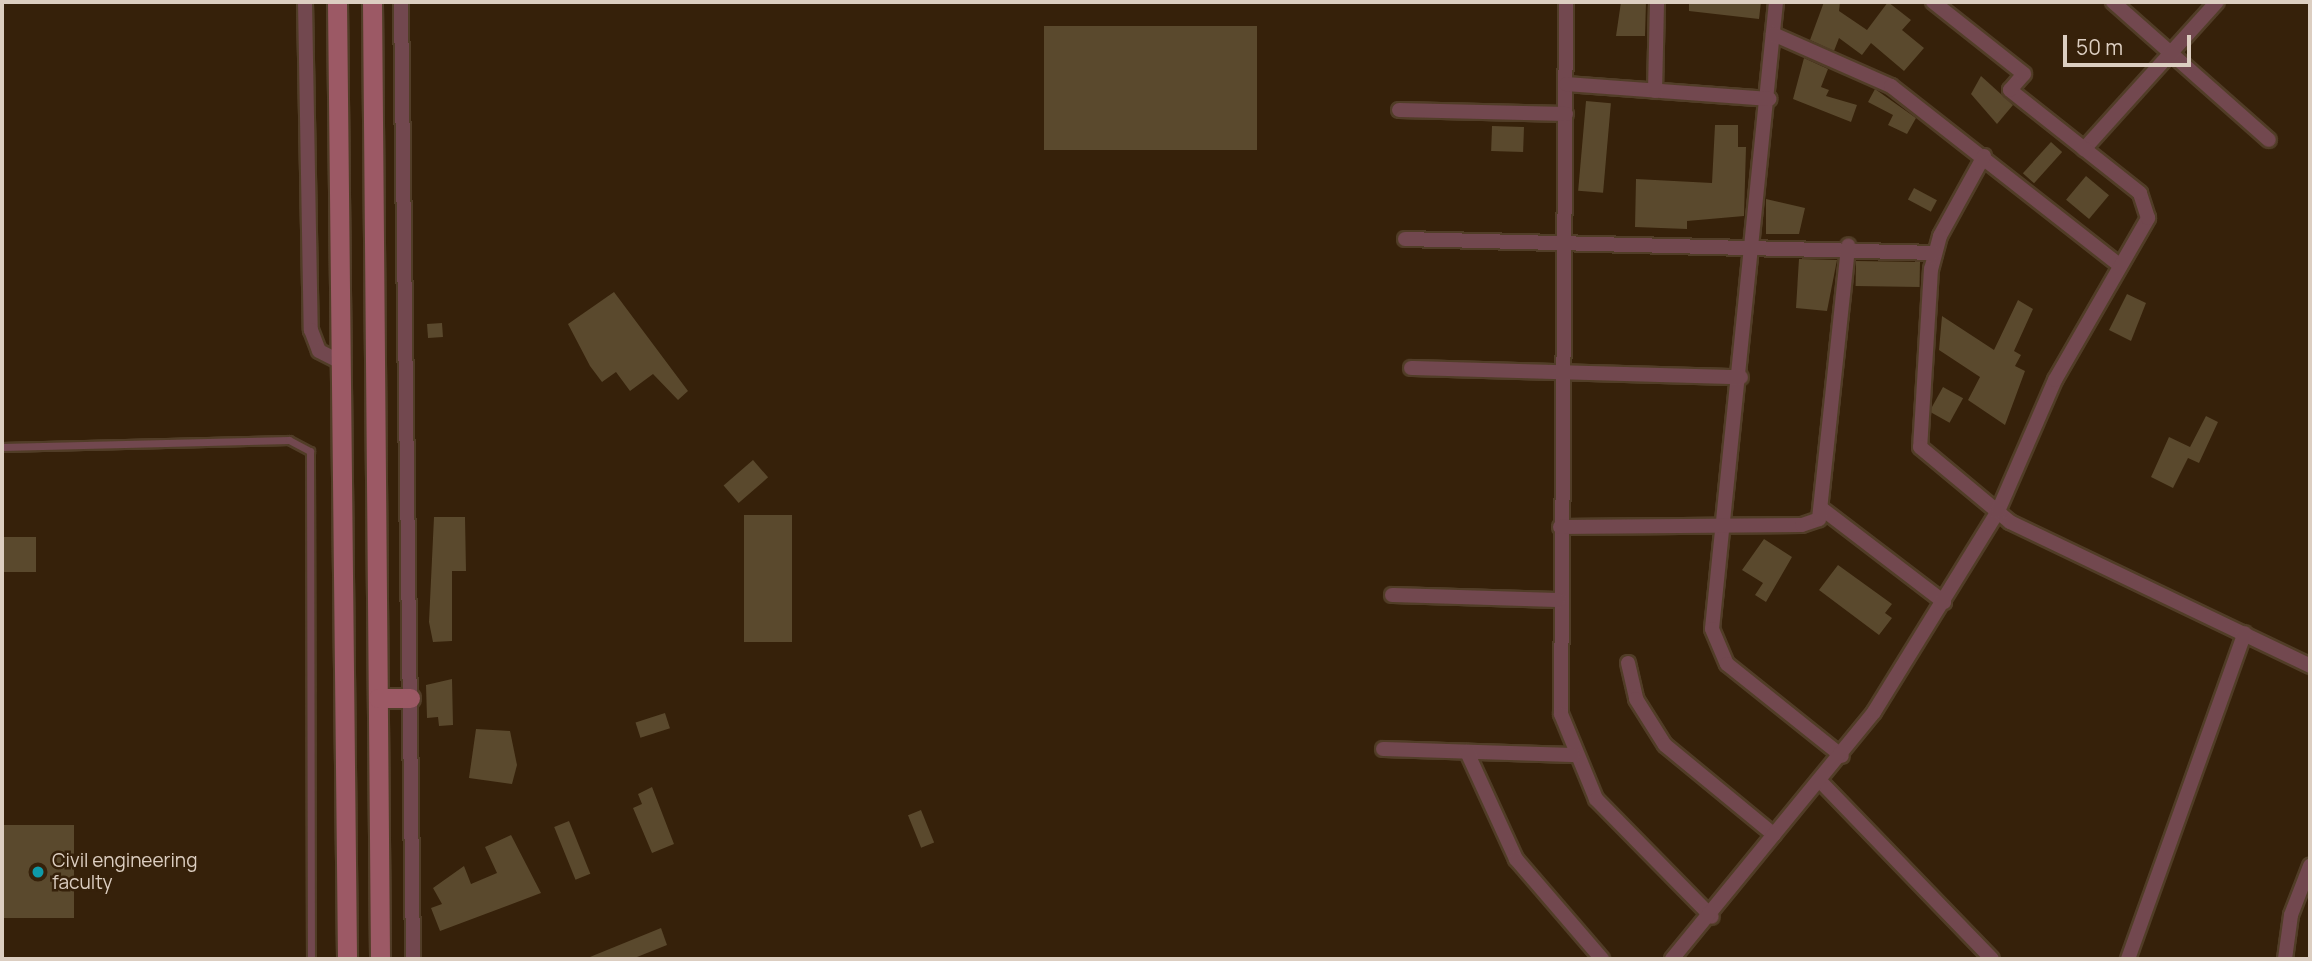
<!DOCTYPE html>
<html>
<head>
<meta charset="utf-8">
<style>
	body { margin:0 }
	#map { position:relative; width:2312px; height:961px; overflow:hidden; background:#36210a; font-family:Manrope,sans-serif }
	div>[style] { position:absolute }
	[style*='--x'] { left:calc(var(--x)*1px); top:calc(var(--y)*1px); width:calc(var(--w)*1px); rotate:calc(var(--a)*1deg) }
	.building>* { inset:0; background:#5a492d; transform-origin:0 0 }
	.roads { filter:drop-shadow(2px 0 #513d27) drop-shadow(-2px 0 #513d27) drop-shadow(0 2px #513d27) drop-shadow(0 -2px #513d27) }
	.lane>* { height:7px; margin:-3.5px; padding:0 3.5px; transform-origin:3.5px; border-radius:3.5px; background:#72484f }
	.street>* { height:14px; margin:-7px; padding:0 7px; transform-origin:7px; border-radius:7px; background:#72484f }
	.secondary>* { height:19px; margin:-9.5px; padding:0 9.5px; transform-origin:9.5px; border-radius:9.5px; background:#9c5965 }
	.dots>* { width:19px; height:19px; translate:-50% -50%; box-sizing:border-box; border:4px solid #36210a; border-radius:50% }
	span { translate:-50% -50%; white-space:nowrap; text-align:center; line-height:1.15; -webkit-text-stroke:5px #36210a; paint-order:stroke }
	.poi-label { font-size:19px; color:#dccec1 }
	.left { translate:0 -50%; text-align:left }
	.frame { position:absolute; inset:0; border:4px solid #dccec1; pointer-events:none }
	.scale { position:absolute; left:2063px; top:35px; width:128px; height:32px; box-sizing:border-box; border:4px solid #dccec1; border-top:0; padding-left:9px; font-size:21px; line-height:24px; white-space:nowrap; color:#dccec1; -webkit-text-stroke:5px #36210a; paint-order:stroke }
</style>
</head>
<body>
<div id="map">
	<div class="building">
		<i style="clip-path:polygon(1621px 2px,1646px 2px,1645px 36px,1616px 36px)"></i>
		<i style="clip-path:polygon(1689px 2px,1761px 2px,1759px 19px,1689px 11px)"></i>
		<i style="clip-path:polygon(1824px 2px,1840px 2px,1839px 11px,1867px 30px,1888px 2px,1911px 20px,1902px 30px,1924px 48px,1904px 71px,1871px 43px,1862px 55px,1839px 38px,1834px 51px,1810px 40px)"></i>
		<i style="left:1044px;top:26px;width:213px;height:124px"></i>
		<i style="clip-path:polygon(1804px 58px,1828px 69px,1821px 87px,1829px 90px,1826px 96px,1857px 105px,1851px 122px,1793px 99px)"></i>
		<i style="clip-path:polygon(1981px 76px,2013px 105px,1997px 124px,1971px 94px)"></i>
		<i style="clip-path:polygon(1875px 89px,1916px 118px,1907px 134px,1888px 125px,1893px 115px,1868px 102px)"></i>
		<i style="left:1586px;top:101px;width:25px;height:90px;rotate:5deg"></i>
		<i style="clip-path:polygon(1715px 125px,1738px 125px,1738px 147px,1746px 147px,1744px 216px,1687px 221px,1687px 229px,1635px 227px,1636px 179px,1712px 183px)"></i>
		<i style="left:1492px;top:126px;width:32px;height:25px;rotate:2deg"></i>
		<i style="left:2051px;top:142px;width:15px;height:42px;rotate:42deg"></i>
		<i style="left:2086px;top:176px;width:30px;height:31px;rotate:40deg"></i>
		<i style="left:1914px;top:188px;width:26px;height:13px;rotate:28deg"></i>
		<i style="clip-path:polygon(1766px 199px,1805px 208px,1799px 234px,1766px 234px)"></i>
		<i style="clip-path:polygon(1799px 259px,1837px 260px,1827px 311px,1796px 308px)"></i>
		<i style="left:1856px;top:261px;width:64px;height:25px;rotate:1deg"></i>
		<i style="clip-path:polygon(614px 292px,688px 391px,678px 400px,653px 374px,630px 391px,616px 372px,602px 382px,590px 366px,568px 324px)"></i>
		<i style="clip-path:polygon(2127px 294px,2146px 303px,2131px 341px,2109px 330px)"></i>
		<i style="clip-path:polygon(2018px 300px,2033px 309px,2014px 351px,2021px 355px,2015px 366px,2025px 371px,2005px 425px,1968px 400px,1980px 377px,1939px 350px,1942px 316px,1994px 350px)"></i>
		<i style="left:442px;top:323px;width:14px;height:15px;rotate:86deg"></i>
		<i style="left:1943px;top:387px;width:23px;height:28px;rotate:29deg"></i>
		<i style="clip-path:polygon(2206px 416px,2218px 422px,2199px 463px,2188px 458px,2173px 488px,2151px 477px,2169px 437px,2190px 447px)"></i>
		<i style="left:753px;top:460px;width:23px;height:39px;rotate:49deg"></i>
		<i style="left:744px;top:515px;width:48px;height:127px"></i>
		<i style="clip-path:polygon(434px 517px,465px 517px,466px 571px,452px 571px,452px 641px,433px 642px,429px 622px)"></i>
		<i style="left:2px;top:537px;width:34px;height:35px"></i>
		<i style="clip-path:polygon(1764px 539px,1792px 557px,1766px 602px,1755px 595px,1763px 583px,1742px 570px)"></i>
		<i style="clip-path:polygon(1838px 565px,1892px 604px,1885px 613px,1892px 618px,1879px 635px,1819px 590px)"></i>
		<i style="clip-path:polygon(452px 679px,453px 725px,439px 726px,438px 717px,427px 718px,426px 685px)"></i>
		<i style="left:665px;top:713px;width:16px;height:31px;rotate:72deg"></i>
		<i style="clip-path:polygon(476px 729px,510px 731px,517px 765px,512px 784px,469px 778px)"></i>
		<i style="clip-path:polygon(652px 787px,674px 844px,652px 853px,633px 808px,642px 804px,638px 794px)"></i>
		<i style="left:921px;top:810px;width:35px;height:14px;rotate:68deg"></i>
		<i style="left:569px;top:821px;width:57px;height:16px;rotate:68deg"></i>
		<i style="left:2px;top:825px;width:72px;height:93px"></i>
		<i style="clip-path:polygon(511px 835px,541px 893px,440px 931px,431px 908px,442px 904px,433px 888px,464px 866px,471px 884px,497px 873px,485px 847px)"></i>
		<i style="clip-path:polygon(661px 928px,667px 945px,632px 959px,585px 959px)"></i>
	</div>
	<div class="roads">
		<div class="lane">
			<i style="--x:2;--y:447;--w:287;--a:-1.4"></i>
			<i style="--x:289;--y:440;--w:24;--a:28"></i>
			<i style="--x:310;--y:451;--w:508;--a:89.89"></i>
		</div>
		<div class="street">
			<i style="--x:305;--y:2;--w:328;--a:89"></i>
			<i style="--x:311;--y:330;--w:22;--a:69"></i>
			<i style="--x:319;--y:351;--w:25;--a:27"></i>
			<i style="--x:401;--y:2;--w:957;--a:89.28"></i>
			<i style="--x:1566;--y:2;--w:712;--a:90.4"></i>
			<i style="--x:1561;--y:714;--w:92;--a:67.6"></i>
			<i style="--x:1596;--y:799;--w:165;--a:45.5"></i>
			<i style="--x:1776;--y:2;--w:630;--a:95.83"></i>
			<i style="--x:1712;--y:629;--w:38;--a:67"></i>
			<i style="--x:1727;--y:664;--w:147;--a:38.7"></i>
			<i style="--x:2113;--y:2;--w:208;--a:41.5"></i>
			<i style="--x:1773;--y:34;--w:129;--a:23.8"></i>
			<i style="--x:1891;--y:86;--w:290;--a:38.1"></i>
			<i style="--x:1566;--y:84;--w:204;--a:4.2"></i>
			<i style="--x:1655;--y:91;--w:89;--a:-88.7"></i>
			<i style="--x:1399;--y:110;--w:167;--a:1.4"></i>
			<i style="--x:2084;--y:149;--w:198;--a:-47.9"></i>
			<i style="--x:1984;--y:156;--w:91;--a:118.8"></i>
			<i style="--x:1940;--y:236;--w:34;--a:105"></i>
			<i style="--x:1931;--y:269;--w:178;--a:93.5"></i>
			<i style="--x:1920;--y:447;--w:117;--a:39.8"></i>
			<i style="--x:2010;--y:522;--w:333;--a:25.6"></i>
			<i style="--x:1405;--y:239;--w:530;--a:1.51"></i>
			<i style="--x:1411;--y:368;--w:330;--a:1.6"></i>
			<i style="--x:1821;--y:508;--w:155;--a:37.4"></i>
			<i style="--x:1560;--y:527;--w:242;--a:-0.5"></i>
			<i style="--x:1802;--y:525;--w:18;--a:-19"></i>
			<i style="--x:1819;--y:519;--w:275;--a:-83.9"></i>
			<i style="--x:1392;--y:595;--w:166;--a:1.7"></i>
			<i style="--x:1628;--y:663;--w:37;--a:77"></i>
			<i style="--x:1636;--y:699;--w:54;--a:57.8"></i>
			<i style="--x:1665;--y:745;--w:141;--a:39.5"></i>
			<i style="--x:1383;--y:749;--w:190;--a:1.8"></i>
			<i style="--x:1467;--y:752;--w:118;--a:65.4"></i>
			<i style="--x:1516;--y:859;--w:132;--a:49.3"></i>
			<i style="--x:1821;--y:782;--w:246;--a:46"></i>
			<i style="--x:1672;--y:959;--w:319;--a:-50.7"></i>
			<i style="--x:1874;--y:712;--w:236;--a:-58.3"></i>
			<i style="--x:1998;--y:511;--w:143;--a:-66.5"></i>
			<i style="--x:2055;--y:380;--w:187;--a:-60.1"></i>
			<i style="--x:2148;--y:218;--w:26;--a:-108"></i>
			<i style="--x:2140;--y:193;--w:166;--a:-141.6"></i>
			<i style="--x:2010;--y:90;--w:21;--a:-49"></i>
			<i style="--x:2024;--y:74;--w:116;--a:-141.6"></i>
			<i style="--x:2128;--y:959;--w:346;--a:-70.3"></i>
			<i style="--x:2285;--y:959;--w:44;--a:-82.2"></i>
			<i style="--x:2291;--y:915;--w:53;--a:-68.8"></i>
		</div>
		<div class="secondary">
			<i style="--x:337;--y:2;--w:957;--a:89.4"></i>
			<i style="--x:372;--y:2;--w:957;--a:89.52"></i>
			<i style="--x:378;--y:698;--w:32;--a:0"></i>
		</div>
	</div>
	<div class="dots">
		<i style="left:38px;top:872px;background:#0f9aa8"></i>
	</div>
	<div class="poi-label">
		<span class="left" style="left:52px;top:872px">Civil engineering<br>faculty</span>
	</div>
	<div class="frame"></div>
	<div class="scale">50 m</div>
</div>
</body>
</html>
